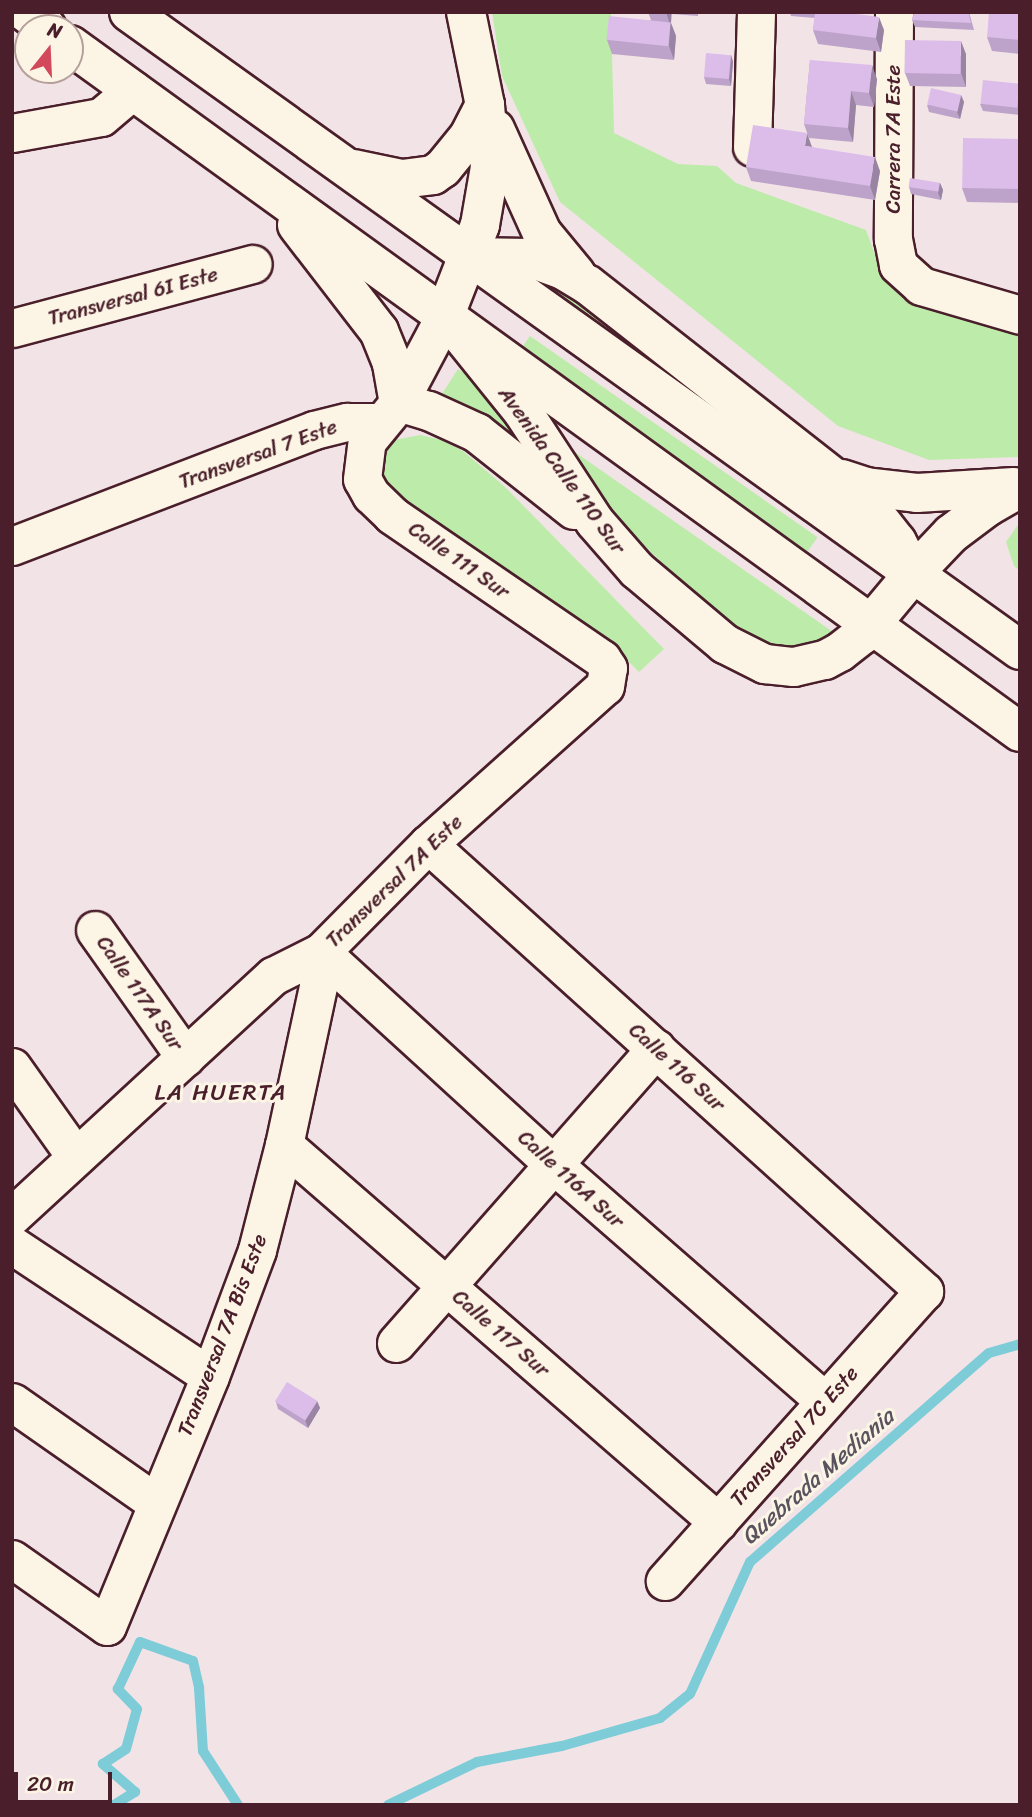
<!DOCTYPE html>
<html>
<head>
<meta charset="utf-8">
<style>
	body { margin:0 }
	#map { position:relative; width:1032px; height:1817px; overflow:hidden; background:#f2e4e6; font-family:Sriracha,sans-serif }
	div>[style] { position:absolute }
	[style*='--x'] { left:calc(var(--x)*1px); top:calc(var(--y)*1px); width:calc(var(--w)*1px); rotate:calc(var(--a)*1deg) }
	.green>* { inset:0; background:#bdeba9; transform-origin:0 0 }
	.stream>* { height:10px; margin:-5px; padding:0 5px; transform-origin:5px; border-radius:5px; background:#7dccd8 }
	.roads { filter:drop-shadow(2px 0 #4a1f2b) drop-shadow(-2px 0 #4a1f2b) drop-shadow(0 2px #4a1f2b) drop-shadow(0 -2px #4a1f2b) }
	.street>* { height:37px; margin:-18.5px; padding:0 18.5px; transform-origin:18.5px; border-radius:18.5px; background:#fcf5e5 }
	.secondary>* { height:38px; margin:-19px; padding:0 19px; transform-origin:19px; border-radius:19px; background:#fcf5e5 }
	.highway>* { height:38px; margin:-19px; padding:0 19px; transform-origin:19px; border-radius:19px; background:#fcf5e5 }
	.wall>* { inset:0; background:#bda3c9 }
	.shaded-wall>* { inset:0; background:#9a84a4 }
	.building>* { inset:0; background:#dcbdea; transform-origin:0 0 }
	span { translate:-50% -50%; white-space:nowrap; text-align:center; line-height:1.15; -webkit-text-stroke:6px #fcf5e5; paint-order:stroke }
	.street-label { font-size:21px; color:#4a1f2b }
	.neighbourhood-label { font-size:23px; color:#4a1f2b; letter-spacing:2px }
	.water-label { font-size:23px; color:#59535f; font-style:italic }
	.frame { position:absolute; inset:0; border:14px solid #4a1f2b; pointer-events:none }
	.north { position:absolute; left:14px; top:14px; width:70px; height:70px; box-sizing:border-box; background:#fcf5e5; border:2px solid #b59f9b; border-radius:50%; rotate:18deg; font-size:19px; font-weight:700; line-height:28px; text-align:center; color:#4a1f2b }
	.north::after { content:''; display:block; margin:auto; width:24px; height:32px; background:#d1495b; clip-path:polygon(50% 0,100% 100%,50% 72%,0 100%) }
	.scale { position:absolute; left:14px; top:1772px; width:98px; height:32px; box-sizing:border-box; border:4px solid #4a1f2b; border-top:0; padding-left:9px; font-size:21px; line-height:24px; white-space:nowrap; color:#4a1f2b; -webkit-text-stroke:5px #fcf5e5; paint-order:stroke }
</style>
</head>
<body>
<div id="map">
	<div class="green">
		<i style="clip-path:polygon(492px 12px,611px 12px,614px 133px,678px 164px,717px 166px,736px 183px,866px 230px,880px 269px,898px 293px,1020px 333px,1020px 457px,929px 460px,838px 426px,560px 202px,502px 76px)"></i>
		<i style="clip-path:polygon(517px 277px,548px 279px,857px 518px)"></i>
		<i style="left:530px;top:336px;width:351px;height:19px;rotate:35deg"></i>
		<i style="clip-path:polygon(458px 369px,495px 394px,534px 451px,471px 408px,440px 397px)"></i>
		<i style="clip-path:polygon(420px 435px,442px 440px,463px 451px,504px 486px,664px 649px,639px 672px,603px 636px,404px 510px,373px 472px,378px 456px,389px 441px)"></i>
		<i style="clip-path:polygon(572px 450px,833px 632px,808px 646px,771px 647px,742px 631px,714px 612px,641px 543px,601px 499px)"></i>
		<i style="clip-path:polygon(1020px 522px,1020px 571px,1014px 566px,1006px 542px)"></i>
	</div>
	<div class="stream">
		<i style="--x:114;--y:1805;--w:25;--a:-32"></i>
		<i style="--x:135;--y:1792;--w:43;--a:-138.8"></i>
		<i style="--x:103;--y:1764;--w:27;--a:-33"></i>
		<i style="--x:126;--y:1749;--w:41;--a:-74.6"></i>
		<i style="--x:137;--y:1709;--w:28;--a:-134"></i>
		<i style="--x:118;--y:1689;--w:52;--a:-64.9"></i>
		<i style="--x:140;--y:1642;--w:56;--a:19.7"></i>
		<i style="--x:193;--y:1661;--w:28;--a:77"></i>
		<i style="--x:199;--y:1688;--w:63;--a:86.4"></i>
		<i style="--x:203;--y:1751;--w:64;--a:57.1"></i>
		<i style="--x:388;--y:1805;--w:99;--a:-25.8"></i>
		<i style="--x:477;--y:1762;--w:86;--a:-10.7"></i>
		<i style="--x:562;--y:1746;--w:102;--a:-15.9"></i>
		<i style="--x:660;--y:1718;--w:38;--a:-39"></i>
		<i style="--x:690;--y:1694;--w:145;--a:-65.6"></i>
		<i style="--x:750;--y:1562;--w:317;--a:-41.2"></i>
		<i style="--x:989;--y:1353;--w:32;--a:-16"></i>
	</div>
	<div class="roads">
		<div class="street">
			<i style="--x:894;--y:12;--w:227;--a:90.3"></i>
			<i style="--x:893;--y:239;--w:26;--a:79"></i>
			<i style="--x:898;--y:265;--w:31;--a:42"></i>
			<i style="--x:921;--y:286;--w:103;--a:16.3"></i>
			<i style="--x:12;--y:133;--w:90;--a:-10.2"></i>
			<i style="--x:101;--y:117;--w:42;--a:-40.2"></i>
			<i style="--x:752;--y:147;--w:135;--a:-88.3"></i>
			<i style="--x:12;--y:328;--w:249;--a:-14.9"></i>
			<i style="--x:12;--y:546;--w:324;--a:-21"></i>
			<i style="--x:314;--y:430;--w:34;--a:-14"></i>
			<i style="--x:347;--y:422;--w:33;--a:0"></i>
			<i style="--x:428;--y:844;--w:668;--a:42.03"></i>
			<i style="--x:924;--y:1291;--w:389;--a:131.8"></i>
			<i style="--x:95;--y:930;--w:156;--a:54.7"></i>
			<i style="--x:321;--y:952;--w:314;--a:42.4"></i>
			<i style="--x:553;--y:1164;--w:361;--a:41.1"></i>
			<i style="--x:12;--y:1067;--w:110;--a:54.6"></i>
			<i style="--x:284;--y:1145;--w:575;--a:40.98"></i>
			<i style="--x:12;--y:1216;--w:355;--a:-42.6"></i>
			<i style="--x:273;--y:976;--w:54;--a:-26.6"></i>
			<i style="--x:321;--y:952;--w:152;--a:-45.3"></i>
			<i style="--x:428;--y:844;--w:237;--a:-41.8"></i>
			<i style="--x:605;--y:686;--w:18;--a:-81"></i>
			<i style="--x:608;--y:668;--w:11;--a:-124"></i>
			<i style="--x:602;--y:659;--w:255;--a:-145.6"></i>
			<i style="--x:392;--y:515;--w:29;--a:-136"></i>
			<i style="--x:371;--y:495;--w:18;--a:-119"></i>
			<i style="--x:362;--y:479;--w:38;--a:-83"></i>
			<i style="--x:367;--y:441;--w:50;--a:-50.6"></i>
			<i style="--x:399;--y:402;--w:98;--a:-62.1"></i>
			<i style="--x:12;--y:1245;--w:237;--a:33.5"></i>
			<i style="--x:396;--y:1343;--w:393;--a:-48.6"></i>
			<i style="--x:12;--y:1402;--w:176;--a:35"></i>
			<i style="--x:12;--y:1559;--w:116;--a:35.2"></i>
			<i style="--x:107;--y:1626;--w:270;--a:-67.6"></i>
			<i style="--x:210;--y:1376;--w:134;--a:-69.5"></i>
			<i style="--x:257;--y:1250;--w:108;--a:-75.6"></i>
			<i style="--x:284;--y:1145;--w:163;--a:-77.9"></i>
			<i style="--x:318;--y:986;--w:34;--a:-85"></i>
		</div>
		<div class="secondary">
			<i style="--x:466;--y:12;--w:95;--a:78.5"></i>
			<i style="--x:485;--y:105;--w:62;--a:85.4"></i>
			<i style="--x:490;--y:167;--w:59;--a:99.8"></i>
			<i style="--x:480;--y:225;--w:97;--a:111.3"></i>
			<i style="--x:445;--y:315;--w:124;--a:51.2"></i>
			<i style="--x:523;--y:412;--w:131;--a:56.8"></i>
			<i style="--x:595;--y:522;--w:64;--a:48.8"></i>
			<i style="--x:637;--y:570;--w:115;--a:40.1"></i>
			<i style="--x:725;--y:644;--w:45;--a:26.6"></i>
			<i style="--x:765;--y:664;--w:29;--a:6"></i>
			<i style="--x:794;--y:667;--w:32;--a:-13"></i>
			<i style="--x:825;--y:660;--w:17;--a:-28"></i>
			<i style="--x:840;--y:652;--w:28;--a:-38"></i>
			<i style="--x:862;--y:635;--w:80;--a:-50.1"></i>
			<i style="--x:913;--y:574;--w:55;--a:-46.5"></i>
			<i style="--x:951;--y:534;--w:45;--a:-36.9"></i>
			<i style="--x:987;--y:507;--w:38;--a:-30"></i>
			<i style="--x:495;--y:129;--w:114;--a:65.7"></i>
			<i style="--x:542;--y:233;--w:53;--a:50.3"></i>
			<i style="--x:468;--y:257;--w:62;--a:0.9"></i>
			<i style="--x:530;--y:258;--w:35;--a:20"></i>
			<i style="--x:563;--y:270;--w:29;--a:31"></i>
			<i style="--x:588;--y:285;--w:355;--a:38.1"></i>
			<i style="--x:867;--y:504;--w:48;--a:51.7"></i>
			<i style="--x:897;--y:542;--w:36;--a:63"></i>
			<i style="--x:399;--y:402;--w:31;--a:17"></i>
			<i style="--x:429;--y:411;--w:53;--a:24.6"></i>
			<i style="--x:477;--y:433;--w:124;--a:38.4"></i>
			<i style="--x:842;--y:479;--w:25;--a:18"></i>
			<i style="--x:866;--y:487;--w:51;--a:6.7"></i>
			<i style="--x:917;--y:493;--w:97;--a:-3.5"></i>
		</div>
		<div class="highway">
			<i style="--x:25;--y:12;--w:27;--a:36"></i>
			<i style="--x:129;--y:12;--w:1096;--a:35.6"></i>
			<i style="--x:70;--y:45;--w:1172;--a:35.87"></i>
			<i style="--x:354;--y:169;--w:49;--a:11.8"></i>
			<i style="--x:402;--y:179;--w:31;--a:-7"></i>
			<i style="--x:433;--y:175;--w:12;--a:-35"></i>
			<i style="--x:443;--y:168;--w:41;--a:-50.9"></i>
			<i style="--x:469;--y:136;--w:35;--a:-63"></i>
			<i style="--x:297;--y:225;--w:134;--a:52.3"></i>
			<i style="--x:379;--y:331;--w:35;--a:68"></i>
			<i style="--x:392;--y:364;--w:39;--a:80"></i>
		</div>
	</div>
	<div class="wall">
		<i style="clip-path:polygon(648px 12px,698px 12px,698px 16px,672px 14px,671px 23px,676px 36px,674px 60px,612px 54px,607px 40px,651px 20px)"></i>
		<i style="clip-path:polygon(790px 12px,843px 12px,884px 30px,881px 52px,818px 44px,813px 30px,815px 18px,791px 16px)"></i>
		<i style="clip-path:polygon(914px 12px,969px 12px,974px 30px,915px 27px,912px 20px)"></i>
		<i style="clip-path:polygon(1020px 12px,1020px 54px,992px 51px,987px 37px)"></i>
		<i style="clip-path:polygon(966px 54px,966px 87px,910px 86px,905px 73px)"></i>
		<i style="clip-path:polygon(731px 55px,733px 62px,731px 86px,706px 84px,704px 77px)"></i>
		<i style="clip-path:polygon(810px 60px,877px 79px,874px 107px,856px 105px,853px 142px,809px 138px,804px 124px)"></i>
		<i style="clip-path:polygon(1020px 84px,1020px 115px,983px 111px,980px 104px)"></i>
		<i style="clip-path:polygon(961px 95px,964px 102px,960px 119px,929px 112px,927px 105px)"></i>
		<i style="clip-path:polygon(1020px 139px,1020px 203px,967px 202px,962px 188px)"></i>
		<i style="clip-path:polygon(812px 147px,880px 171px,875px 200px,751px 181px,746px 167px)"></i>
		<i style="clip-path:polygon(940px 183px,943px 190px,941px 200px,911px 194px,909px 187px)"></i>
		<i style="clip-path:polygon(317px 1401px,320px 1408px,308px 1428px,278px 1409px,276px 1402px)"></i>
	</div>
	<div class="shaded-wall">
		<i style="clip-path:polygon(666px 12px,671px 12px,671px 23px,676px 36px,674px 60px,669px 46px,670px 25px)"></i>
		<i style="clip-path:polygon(879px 17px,884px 30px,881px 52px,876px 38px)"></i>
		<i style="clip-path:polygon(961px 41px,966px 54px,966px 87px,961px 73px)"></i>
		<i style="clip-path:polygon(731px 55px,733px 62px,731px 86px,729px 79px)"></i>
		<i style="clip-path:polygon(872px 65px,877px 79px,874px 107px,869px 93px)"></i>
		<i style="clip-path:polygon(851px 91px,856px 105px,853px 142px,848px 128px)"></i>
		<i style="clip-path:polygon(961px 95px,964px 102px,960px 119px,957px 112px)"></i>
		<i style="clip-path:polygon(807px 133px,812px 147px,805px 146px)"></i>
		<i style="clip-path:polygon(875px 157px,880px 171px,875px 200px,870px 186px)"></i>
		<i style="clip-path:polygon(940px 183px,943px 190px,941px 200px,938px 193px)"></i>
		<i style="clip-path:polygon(317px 1401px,320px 1408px,308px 1428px,305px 1420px)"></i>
	</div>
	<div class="building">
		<i style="clip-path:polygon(815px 12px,843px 12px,879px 17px,876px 38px,813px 30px)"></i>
		<i style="clip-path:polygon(914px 12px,968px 12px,971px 23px,912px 20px)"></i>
		<i style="clip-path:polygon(989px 12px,1020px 12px,1020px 40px,987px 37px)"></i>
		<i style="left:609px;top:16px;width:62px;height:24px;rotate:6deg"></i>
		<i style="left:905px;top:40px;width:56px;height:33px;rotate:1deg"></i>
		<i style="left:706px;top:53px;width:25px;height:24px;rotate:5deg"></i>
		<i style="clip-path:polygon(810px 60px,872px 65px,869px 93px,851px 91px,848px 128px,804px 124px)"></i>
		<i style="left:983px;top:80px;width:37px;height:24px;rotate:6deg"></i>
		<i style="left:931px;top:88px;width:31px;height:17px;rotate:13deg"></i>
		<i style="clip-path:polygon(753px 125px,807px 133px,805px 146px,875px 157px,870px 186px,746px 167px)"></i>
		<i style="left:963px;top:138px;width:57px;height:50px;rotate:1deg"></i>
		<i style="left:910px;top:178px;width:30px;height:9px;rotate:9deg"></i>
		<i style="left:287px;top:1382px;width:36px;height:23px;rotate:32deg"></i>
	</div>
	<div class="street-label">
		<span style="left:893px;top:139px;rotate:-90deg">Carrera 7A Este</span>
		<span style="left:133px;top:296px;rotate:-15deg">Transversal 6I Este</span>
		<span style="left:258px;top:454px;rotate:-20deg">Transversal 7 Este</span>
		<span style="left:562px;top:470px;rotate:54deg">Avenida Calle 110 Sur</span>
		<span style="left:459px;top:560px;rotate:35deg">Calle 111 Sur</span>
		<span style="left:394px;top:881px;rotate:-44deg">Transversal 7A Este</span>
		<span style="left:140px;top:993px;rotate:55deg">Calle 117A Sur</span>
		<span style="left:677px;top:1067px;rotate:42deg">Calle 116 Sur</span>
		<span style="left:571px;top:1179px;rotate:42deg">Calle 116A Sur</span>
		<span style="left:501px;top:1333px;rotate:41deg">Calle 117 Sur</span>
		<span style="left:222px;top:1335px;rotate:-69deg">Transversal 7A Bis Este</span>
		<span style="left:794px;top:1436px;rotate:-48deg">Transversal 7C Este</span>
	</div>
	<div class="neighbourhood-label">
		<span style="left:221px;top:1093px">LA HUERTA</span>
	</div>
	<div class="water-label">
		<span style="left:818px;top:1477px;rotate:-41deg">Quebrada Mediania</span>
	</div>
	<div class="frame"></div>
	<div class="north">N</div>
	<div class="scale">20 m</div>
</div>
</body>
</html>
